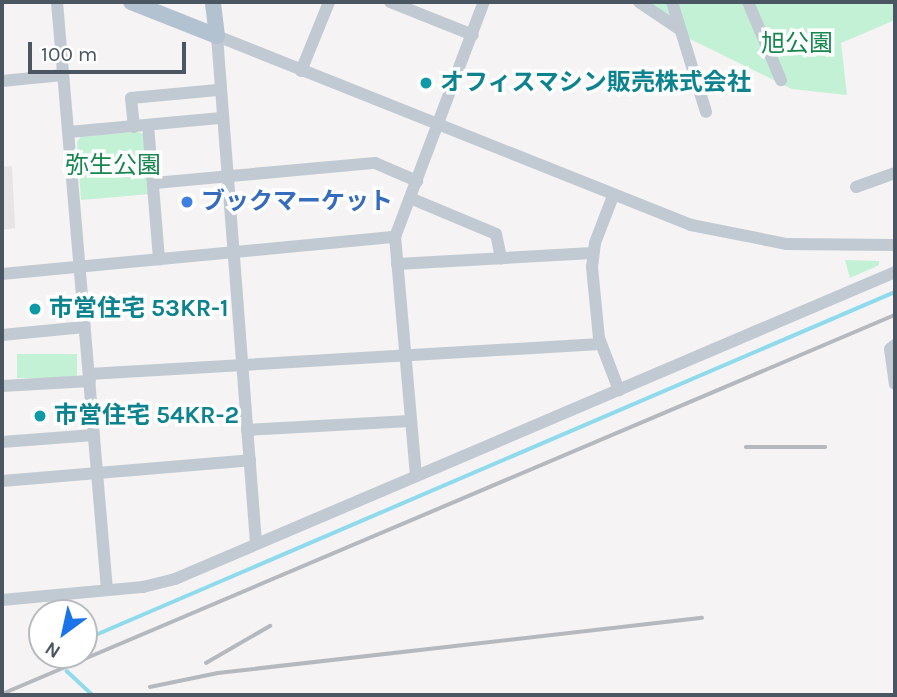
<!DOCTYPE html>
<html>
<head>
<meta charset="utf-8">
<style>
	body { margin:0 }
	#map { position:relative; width:897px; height:697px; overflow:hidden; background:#f5f3f3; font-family:Karla,"Noto Sans JP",sans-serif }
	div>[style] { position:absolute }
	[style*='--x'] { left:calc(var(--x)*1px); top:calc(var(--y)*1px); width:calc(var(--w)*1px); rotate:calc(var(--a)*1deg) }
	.education>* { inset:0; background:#e6e4e5 }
	.green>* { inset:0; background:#c3f1d5; transform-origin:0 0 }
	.stream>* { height:3.5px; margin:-1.75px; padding:0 1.75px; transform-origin:1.75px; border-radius:1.75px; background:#90daee }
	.minor>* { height:12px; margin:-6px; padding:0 6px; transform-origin:6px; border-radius:6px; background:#c1cad2 }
	.major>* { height:16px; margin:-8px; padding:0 8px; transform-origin:8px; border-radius:8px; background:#b3c2d1 }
	.rail>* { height:3.5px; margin:-1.75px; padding:0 1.75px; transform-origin:1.75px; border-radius:1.75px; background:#b5b8bd }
	.dots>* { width:19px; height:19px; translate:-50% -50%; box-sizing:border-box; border:4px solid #fff; border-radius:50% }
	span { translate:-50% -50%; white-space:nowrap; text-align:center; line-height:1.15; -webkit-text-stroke:7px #fff; paint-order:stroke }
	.park-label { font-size:24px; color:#17864f }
	.culture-label { font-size:24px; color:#0d838f; font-weight:700 }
	.left { translate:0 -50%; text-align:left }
	.shop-label { font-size:24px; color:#366cbe; font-weight:700 }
	.frame { position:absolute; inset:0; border:4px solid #4a5661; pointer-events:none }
	.north { position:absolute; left:28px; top:599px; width:70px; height:70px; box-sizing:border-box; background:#fff; border:2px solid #b7bbc0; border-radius:50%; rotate:213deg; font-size:19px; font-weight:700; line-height:28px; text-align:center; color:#4a5661 }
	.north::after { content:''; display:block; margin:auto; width:24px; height:32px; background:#1a73e8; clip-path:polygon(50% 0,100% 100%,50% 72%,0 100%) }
	.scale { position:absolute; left:28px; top:42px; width:158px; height:32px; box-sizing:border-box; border:4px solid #4a5661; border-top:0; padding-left:9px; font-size:21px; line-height:24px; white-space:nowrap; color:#4a5661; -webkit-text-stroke:5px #fff; paint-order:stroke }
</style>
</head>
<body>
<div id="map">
	<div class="education">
		<i style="clip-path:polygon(12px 166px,15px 228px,2px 230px,2px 167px)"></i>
	</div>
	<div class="green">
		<i style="clip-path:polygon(643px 2px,895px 2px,895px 20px,841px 43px,847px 95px,792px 89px,690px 39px)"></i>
		<i style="clip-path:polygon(139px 132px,144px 135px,150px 194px,81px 200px,77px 142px,81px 136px)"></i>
		<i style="clip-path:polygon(845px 260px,879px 261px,879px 265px,850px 278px)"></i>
		<i style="left:77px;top:354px;width:24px;height:60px;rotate:90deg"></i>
	</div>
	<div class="stream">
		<i style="--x:31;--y:627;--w:14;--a:39"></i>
		<i style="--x:84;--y:640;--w:883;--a:-23.22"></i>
		<i style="--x:67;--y:671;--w:35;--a:43"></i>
	</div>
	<div class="minor">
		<i style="--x:57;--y:2;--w:590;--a:85.14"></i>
		<i style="--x:390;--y:2;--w:89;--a:21.7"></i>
		<i style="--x:639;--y:2;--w:48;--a:34"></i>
		<i style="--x:672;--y:2;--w:115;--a:72.8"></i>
		<i style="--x:748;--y:2;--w:85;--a:67.1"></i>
		<i style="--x:301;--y:71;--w:74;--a:-67.9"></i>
		<i style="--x:2;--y:81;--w:61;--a:-5.6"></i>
		<i style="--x:148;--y:125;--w:135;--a:85.3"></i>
		<i style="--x:134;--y:127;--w:29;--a:-96"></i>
		<i style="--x:131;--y:98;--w:87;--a:-5.3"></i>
		<i style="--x:69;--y:132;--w:153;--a:-5.3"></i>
		<i style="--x:154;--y:183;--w:222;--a:-5.2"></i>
		<i style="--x:375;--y:163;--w:46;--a:23.2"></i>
		<i style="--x:856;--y:187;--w:41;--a:-19.7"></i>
		<i style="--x:613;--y:196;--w:50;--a:111"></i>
		<i style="--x:595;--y:243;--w:24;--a:97"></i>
		<i style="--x:592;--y:267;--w:71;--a:84.4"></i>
		<i style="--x:599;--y:338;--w:56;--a:69"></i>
		<i style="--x:410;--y:198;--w:93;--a:22.7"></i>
		<i style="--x:496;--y:234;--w:25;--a:78"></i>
		<i style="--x:397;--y:264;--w:195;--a:-3.2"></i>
		<i style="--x:2;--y:274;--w:395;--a:-5.4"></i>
		<i style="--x:2;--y:335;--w:83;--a:-5.5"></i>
		<i style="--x:895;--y:345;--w:6;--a:141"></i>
		<i style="--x:890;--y:349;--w:35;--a:82"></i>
		<i style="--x:89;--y:374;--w:512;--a:-3.36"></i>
		<i style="--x:2;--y:386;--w:88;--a:-3.3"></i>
		<i style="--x:247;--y:430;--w:163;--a:-3.2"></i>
		<i style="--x:2;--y:442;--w:92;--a:-4.4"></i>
		<i style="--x:416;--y:476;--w:240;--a:-95"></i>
		<i style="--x:395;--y:237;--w:251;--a:-69.3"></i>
		<i style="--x:2;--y:481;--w:249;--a:-4.8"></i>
		<i style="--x:256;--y:543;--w:508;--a:-94.4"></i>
		<i style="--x:217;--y:36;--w:510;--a:21.74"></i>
		<i style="--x:691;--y:225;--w:98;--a:11.2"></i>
		<i style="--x:787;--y:244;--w:108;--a:0.5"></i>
		<i style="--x:2;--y:600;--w:142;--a:-5.3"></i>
		<i style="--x:143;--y:587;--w:33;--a:-14"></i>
		<i style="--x:175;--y:579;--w:783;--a:-23.09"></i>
	</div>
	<div class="major">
		<i style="--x:131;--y:2;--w:92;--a:21.6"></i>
		<i style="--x:217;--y:36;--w:34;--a:-97"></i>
	</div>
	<div class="rail">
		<i style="--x:746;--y:447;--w:79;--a:0"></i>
		<i style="--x:206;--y:663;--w:74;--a:-30"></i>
		<i style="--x:150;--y:687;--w:69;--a:-11.6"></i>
		<i style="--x:218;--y:673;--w:487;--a:-6.5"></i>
		<i style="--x:2;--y:694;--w:970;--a:-23"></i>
	</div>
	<div class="dots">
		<i style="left:426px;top:83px;background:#0f9aa8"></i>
		<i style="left:187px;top:202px;background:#3f7fe0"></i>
		<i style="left:35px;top:309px;background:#0f9aa8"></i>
		<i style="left:40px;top:416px;background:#0f9aa8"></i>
	</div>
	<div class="park-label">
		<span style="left:797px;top:44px">旭公園</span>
		<span style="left:113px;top:166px">弥生公園</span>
	</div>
	<div class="culture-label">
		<span class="left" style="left:440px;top:83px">オフィスマシン販売株式会社</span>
		<span class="left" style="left:49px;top:309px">市営住宅 53KR-1</span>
		<span class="left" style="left:54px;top:416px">市営住宅 54KR-2</span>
	</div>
	<div class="shop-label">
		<span class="left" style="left:201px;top:202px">ブックマーケット</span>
	</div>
	<div class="frame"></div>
	<div class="north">N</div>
	<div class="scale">100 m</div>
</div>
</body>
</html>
